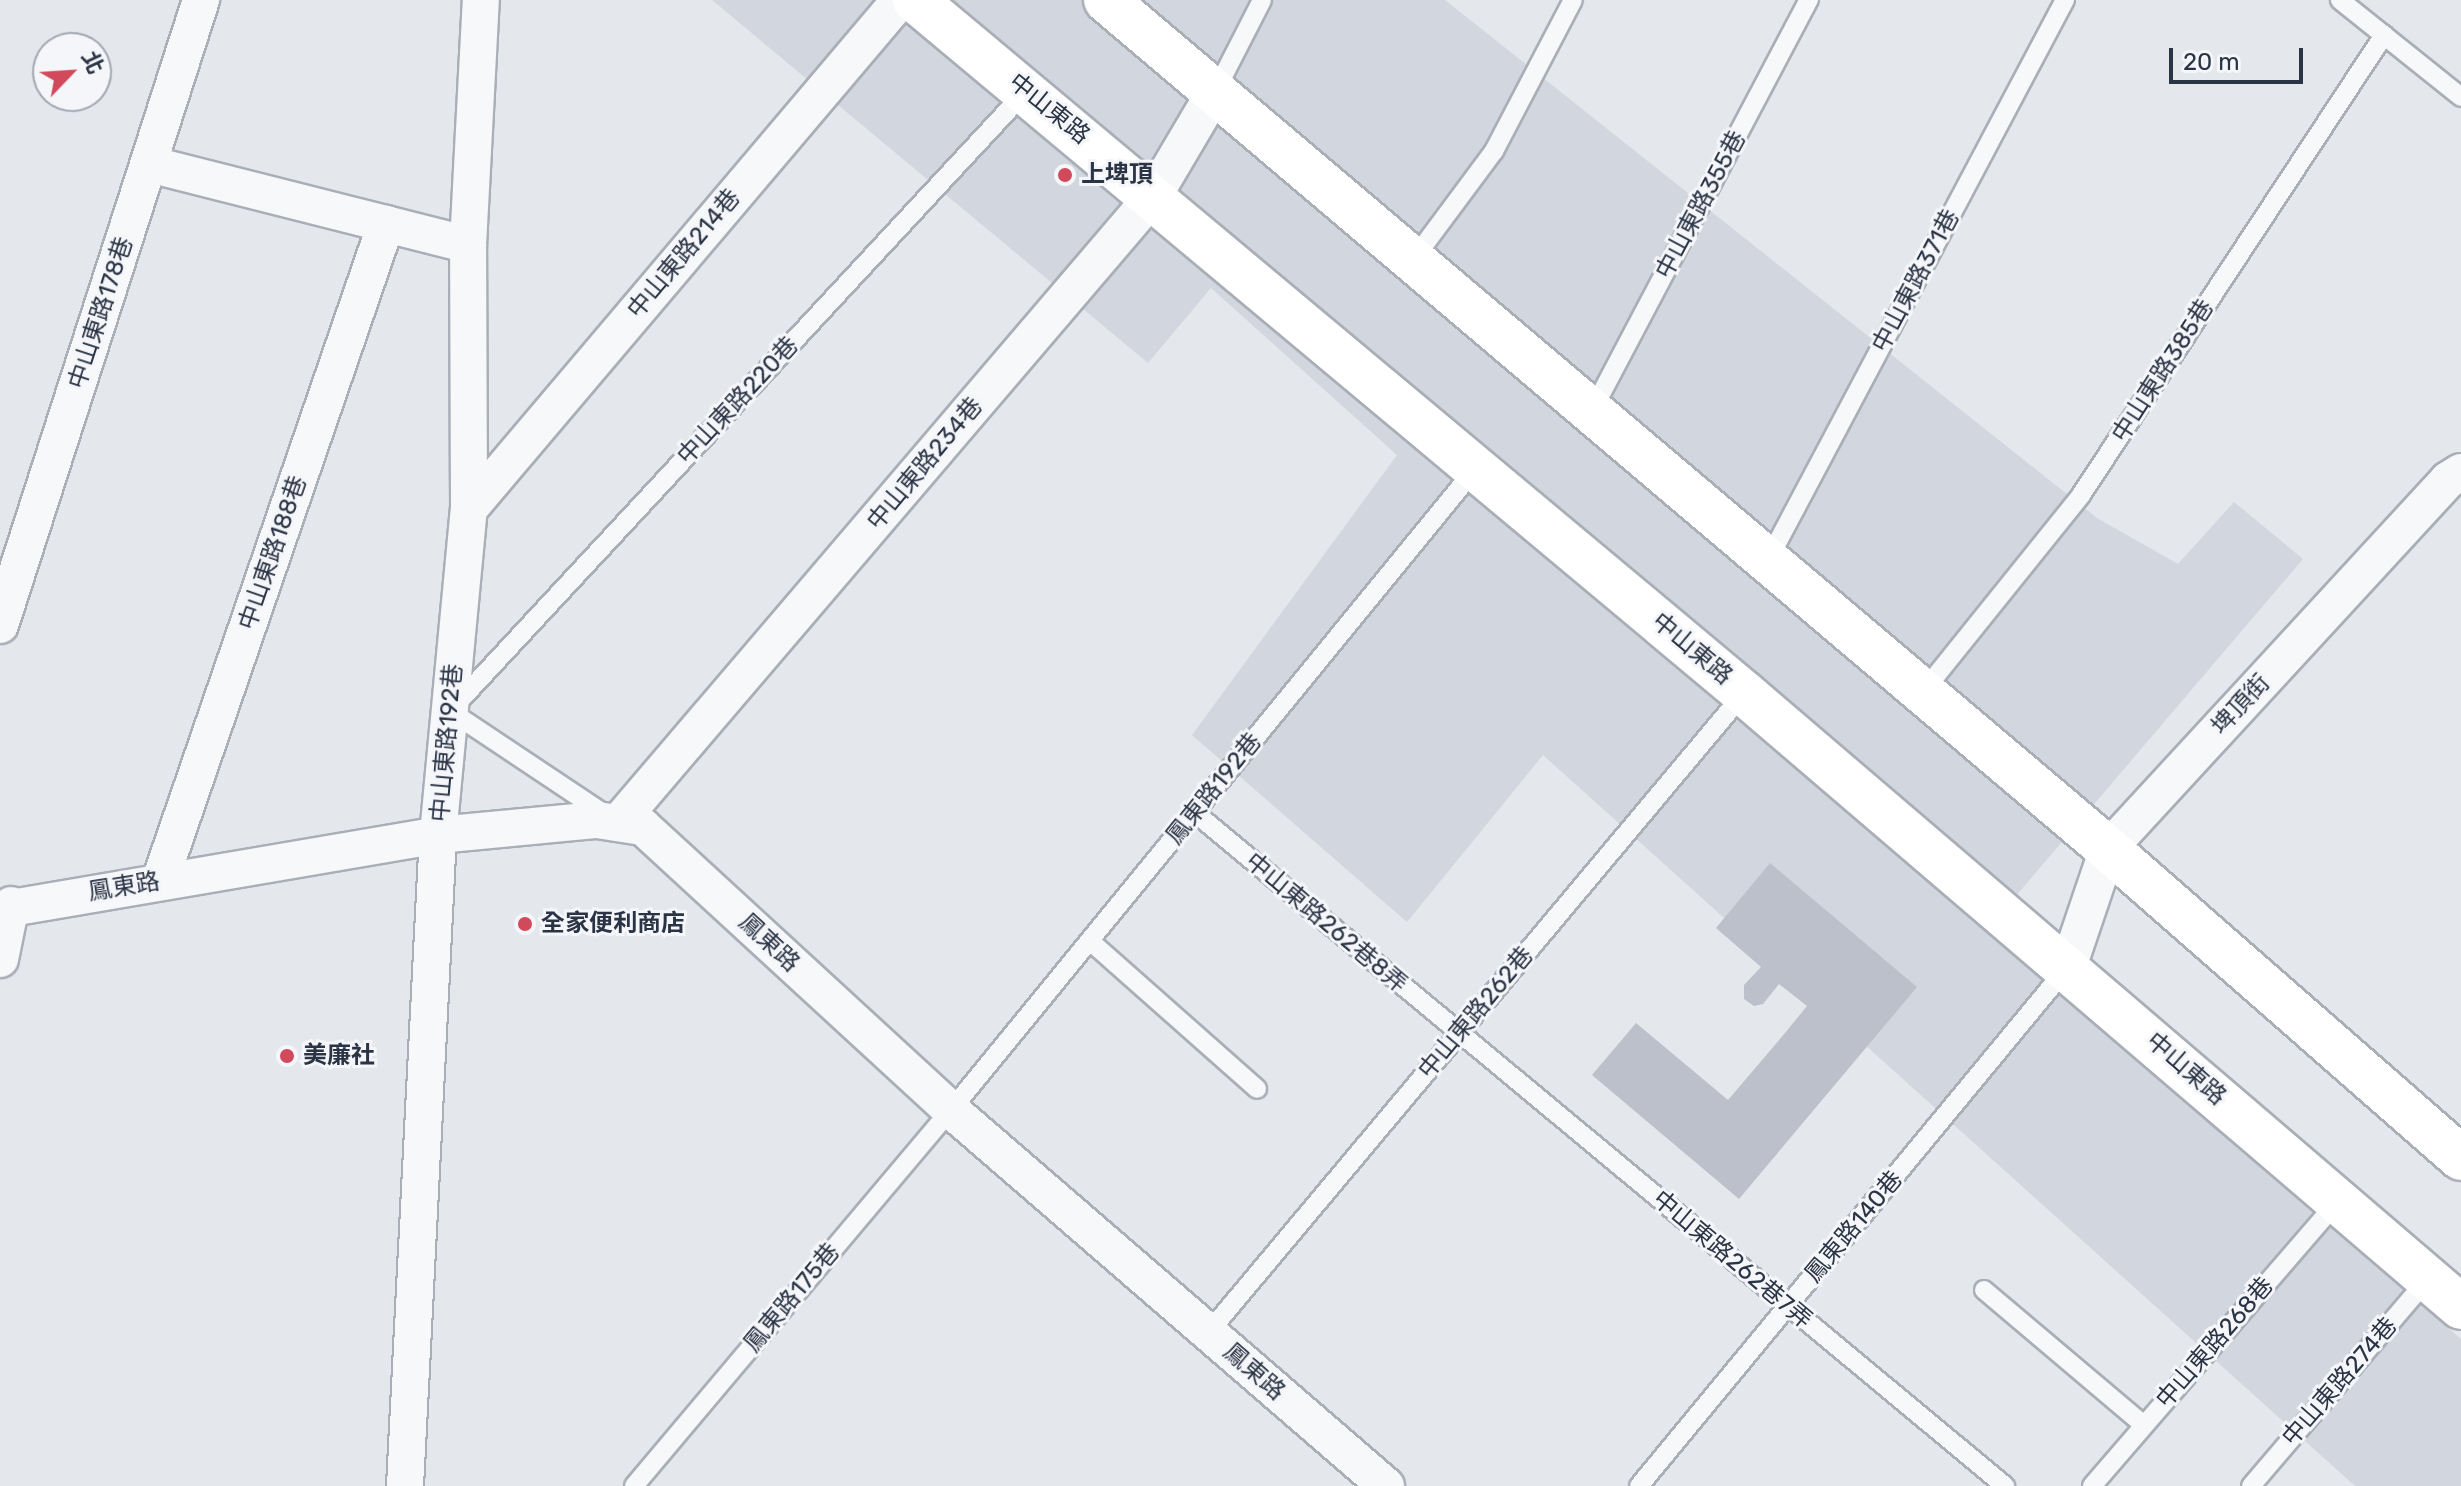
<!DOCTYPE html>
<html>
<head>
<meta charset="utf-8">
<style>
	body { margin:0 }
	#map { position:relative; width:2461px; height:1486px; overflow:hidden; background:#e4e7ec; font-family:Rubik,"Noto Sans TC",sans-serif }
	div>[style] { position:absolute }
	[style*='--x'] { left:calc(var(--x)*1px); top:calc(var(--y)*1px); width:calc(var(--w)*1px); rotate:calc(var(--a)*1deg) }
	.built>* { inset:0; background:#d2d6de }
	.building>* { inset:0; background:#bbc0ca }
	.roads { filter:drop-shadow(2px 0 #a9aeb7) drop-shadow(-2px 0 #a9aeb7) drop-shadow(0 2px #a9aeb7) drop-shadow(0 -2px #a9aeb7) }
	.lane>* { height:18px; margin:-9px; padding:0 9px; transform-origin:9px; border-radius:9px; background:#f7f8fa }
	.street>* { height:36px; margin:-18px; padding:0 18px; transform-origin:18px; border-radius:18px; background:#f7f8fa }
	.primary>* { height:44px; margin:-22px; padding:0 22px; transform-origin:22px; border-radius:22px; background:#fff }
	.dots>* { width:22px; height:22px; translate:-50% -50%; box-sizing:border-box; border:4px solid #f4f6f9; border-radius:50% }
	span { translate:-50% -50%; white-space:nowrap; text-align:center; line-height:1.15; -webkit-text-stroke:6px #f4f6f9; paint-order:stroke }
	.street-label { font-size:24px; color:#2b3445 }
	.poi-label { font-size:24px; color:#2b3445; font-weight:700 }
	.left { translate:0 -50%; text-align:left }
	.north { position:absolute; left:32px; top:32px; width:80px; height:80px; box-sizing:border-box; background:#f4f6f9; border:2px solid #a4a8b1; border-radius:50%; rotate:65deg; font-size:22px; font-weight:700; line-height:32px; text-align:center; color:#2b3445 }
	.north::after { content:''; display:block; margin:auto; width:28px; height:36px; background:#d1495b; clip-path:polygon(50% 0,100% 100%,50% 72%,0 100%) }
	.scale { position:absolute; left:2169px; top:48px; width:134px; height:36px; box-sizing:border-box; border:4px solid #2b3445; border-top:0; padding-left:10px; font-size:24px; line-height:28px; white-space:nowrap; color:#2b3445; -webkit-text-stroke:6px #f4f6f9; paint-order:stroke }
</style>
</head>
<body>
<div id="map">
	<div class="built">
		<i style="clip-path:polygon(712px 0,1445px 0,2097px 518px,2178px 564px,2234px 502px,2303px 559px,1986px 931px,2461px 1339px,2461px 1486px,2355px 1486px,1543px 755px,1407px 922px,1192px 735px,1397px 455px,1211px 288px,1148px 363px)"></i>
	</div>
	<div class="building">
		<i style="clip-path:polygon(1770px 863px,1917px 987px,1739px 1199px,1592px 1075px,1636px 1023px,1728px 1100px,1785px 1033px,1807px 1006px,1779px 984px,1763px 1004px,1754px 1006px,1744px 999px,1744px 985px,1761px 967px,1716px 928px)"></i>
	</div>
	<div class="roads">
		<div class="lane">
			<i style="--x:2340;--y:0;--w:155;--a:38.7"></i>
			<i style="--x:1215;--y:92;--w:103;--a:-62.9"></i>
			<i style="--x:1413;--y:260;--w:136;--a:-53.4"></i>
			<i style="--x:1494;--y:151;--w:170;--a:-62.4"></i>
			<i style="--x:1593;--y:409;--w:463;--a:-62.2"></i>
			<i style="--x:1767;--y:562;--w:636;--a:-62.07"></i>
			<i style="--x:1922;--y:693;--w:254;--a:-51.2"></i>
			<i style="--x:2081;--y:495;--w:551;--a:-56.63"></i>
			<i style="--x:1194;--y:812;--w:1055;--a:39.73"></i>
			<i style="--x:606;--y:815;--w:187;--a:-146.3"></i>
			<i style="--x:450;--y:711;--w:846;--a:-47.11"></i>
			<i style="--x:1090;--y:941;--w:223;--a:41.5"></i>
			<i style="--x:1984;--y:1290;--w:209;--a:40.2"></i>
			<i style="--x:1208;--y:1333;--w:835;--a:-50.05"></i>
			<i style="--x:634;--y:1486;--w:492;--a:-49.9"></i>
			<i style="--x:951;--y:1110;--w:829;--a:-50.73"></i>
			<i style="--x:1639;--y:1486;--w:671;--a:-50.45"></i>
			<i style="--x:2092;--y:1486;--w:376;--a:-49.2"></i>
			<i style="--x:2251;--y:1486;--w:272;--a:-49.5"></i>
		</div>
		<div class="street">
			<i style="--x:149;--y:164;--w:329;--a:14.2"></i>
			<i style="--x:469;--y:509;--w:667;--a:-49.74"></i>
			<i style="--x:0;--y:625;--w:657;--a:-72.17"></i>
			<i style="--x:618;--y:823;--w:826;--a:-49.52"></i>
			<i style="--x:1154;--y:195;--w:120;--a:-59.4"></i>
			<i style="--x:160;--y:881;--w:695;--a:-71.02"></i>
			<i style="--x:0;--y:910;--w:444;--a:-9.7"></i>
			<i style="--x:438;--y:835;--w:160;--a:-5.4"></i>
			<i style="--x:597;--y:820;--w:47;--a:8.7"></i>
			<i style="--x:643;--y:827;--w:418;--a:42.6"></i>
			<i style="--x:951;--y:1110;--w:575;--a:40.84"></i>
			<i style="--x:0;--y:959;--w:55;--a:-78.5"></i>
			<i style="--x:2068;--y:967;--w:125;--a:-71.3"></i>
			<i style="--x:2108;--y:849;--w:502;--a:-47.34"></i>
			<i style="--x:2448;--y:480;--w:15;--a:-32"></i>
			<i style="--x:405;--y:1486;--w:652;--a:-87.1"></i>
			<i style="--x:438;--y:835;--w:327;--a:-84.6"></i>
			<i style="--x:469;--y:509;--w:264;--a:-90.2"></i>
			<i style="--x:468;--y:245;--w:245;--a:-87"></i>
		</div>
		<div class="primary">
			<i style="--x:915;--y:0;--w:1081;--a:39.89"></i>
			<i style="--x:1744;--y:693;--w:944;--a:40.57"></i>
			<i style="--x:1106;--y:0;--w:1313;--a:40.27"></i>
			<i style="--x:2108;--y:849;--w:469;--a:41.2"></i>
		</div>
	</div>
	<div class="dots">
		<i style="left:1065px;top:175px;background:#d1495b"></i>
		<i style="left:525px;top:924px;background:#d1495b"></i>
		<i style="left:287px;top:1056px;background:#d1495b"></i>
	</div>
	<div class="street-label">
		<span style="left:1049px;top:109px;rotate:39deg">中山東路</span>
		<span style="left:1701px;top:205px;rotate:-62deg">中山東路355巷</span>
		<span style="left:684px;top:254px;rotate:-50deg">中山東路214巷</span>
		<span style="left:1916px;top:281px;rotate:-62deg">中山東路371巷</span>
		<span style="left:101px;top:313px;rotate:-72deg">中山東路178巷</span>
		<span style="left:2163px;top:371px;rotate:-57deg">中山東路385巷</span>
		<span style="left:738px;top:401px;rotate:-47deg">中山東路220巷</span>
		<span style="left:925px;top:464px;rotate:-50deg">中山東路234巷</span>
		<span style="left:273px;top:553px;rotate:-71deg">中山東路188巷</span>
		<span style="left:1692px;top:649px;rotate:40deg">中山東路</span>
		<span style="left:2241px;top:705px;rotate:-47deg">埤頂街</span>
		<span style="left:447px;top:743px;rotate:-85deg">中山東路192巷</span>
		<span style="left:1214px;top:789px;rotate:-51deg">鳳東路192巷</span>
		<span style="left:124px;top:887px;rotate:-9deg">鳳東路</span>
		<span style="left:1326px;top:923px;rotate:40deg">中山東路262巷8弄</span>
		<span style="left:769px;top:943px;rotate:43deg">鳳東路</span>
		<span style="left:1476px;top:1013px;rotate:-50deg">中山東路262巷</span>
		<span style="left:2186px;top:1069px;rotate:41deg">中山東路</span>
		<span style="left:1854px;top:1227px;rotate:-50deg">鳳東路140巷</span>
		<span style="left:1732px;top:1260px;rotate:40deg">中山東路262巷7弄</span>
		<span style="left:792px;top:1298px;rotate:-50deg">鳳東路175巷</span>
		<span style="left:2215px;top:1343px;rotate:-49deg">中山東路268巷</span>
		<span style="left:1254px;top:1372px;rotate:41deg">鳳東路</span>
		<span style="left:2340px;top:1382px;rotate:-49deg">中山東路274巷</span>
	</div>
	<div class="poi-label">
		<span class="left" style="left:1081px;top:175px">上埤頂</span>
		<span class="left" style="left:541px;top:924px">全家便利商店</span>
		<span class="left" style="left:303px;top:1056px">美廉社</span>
	</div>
	<div class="north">北</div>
	<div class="scale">20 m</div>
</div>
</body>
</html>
